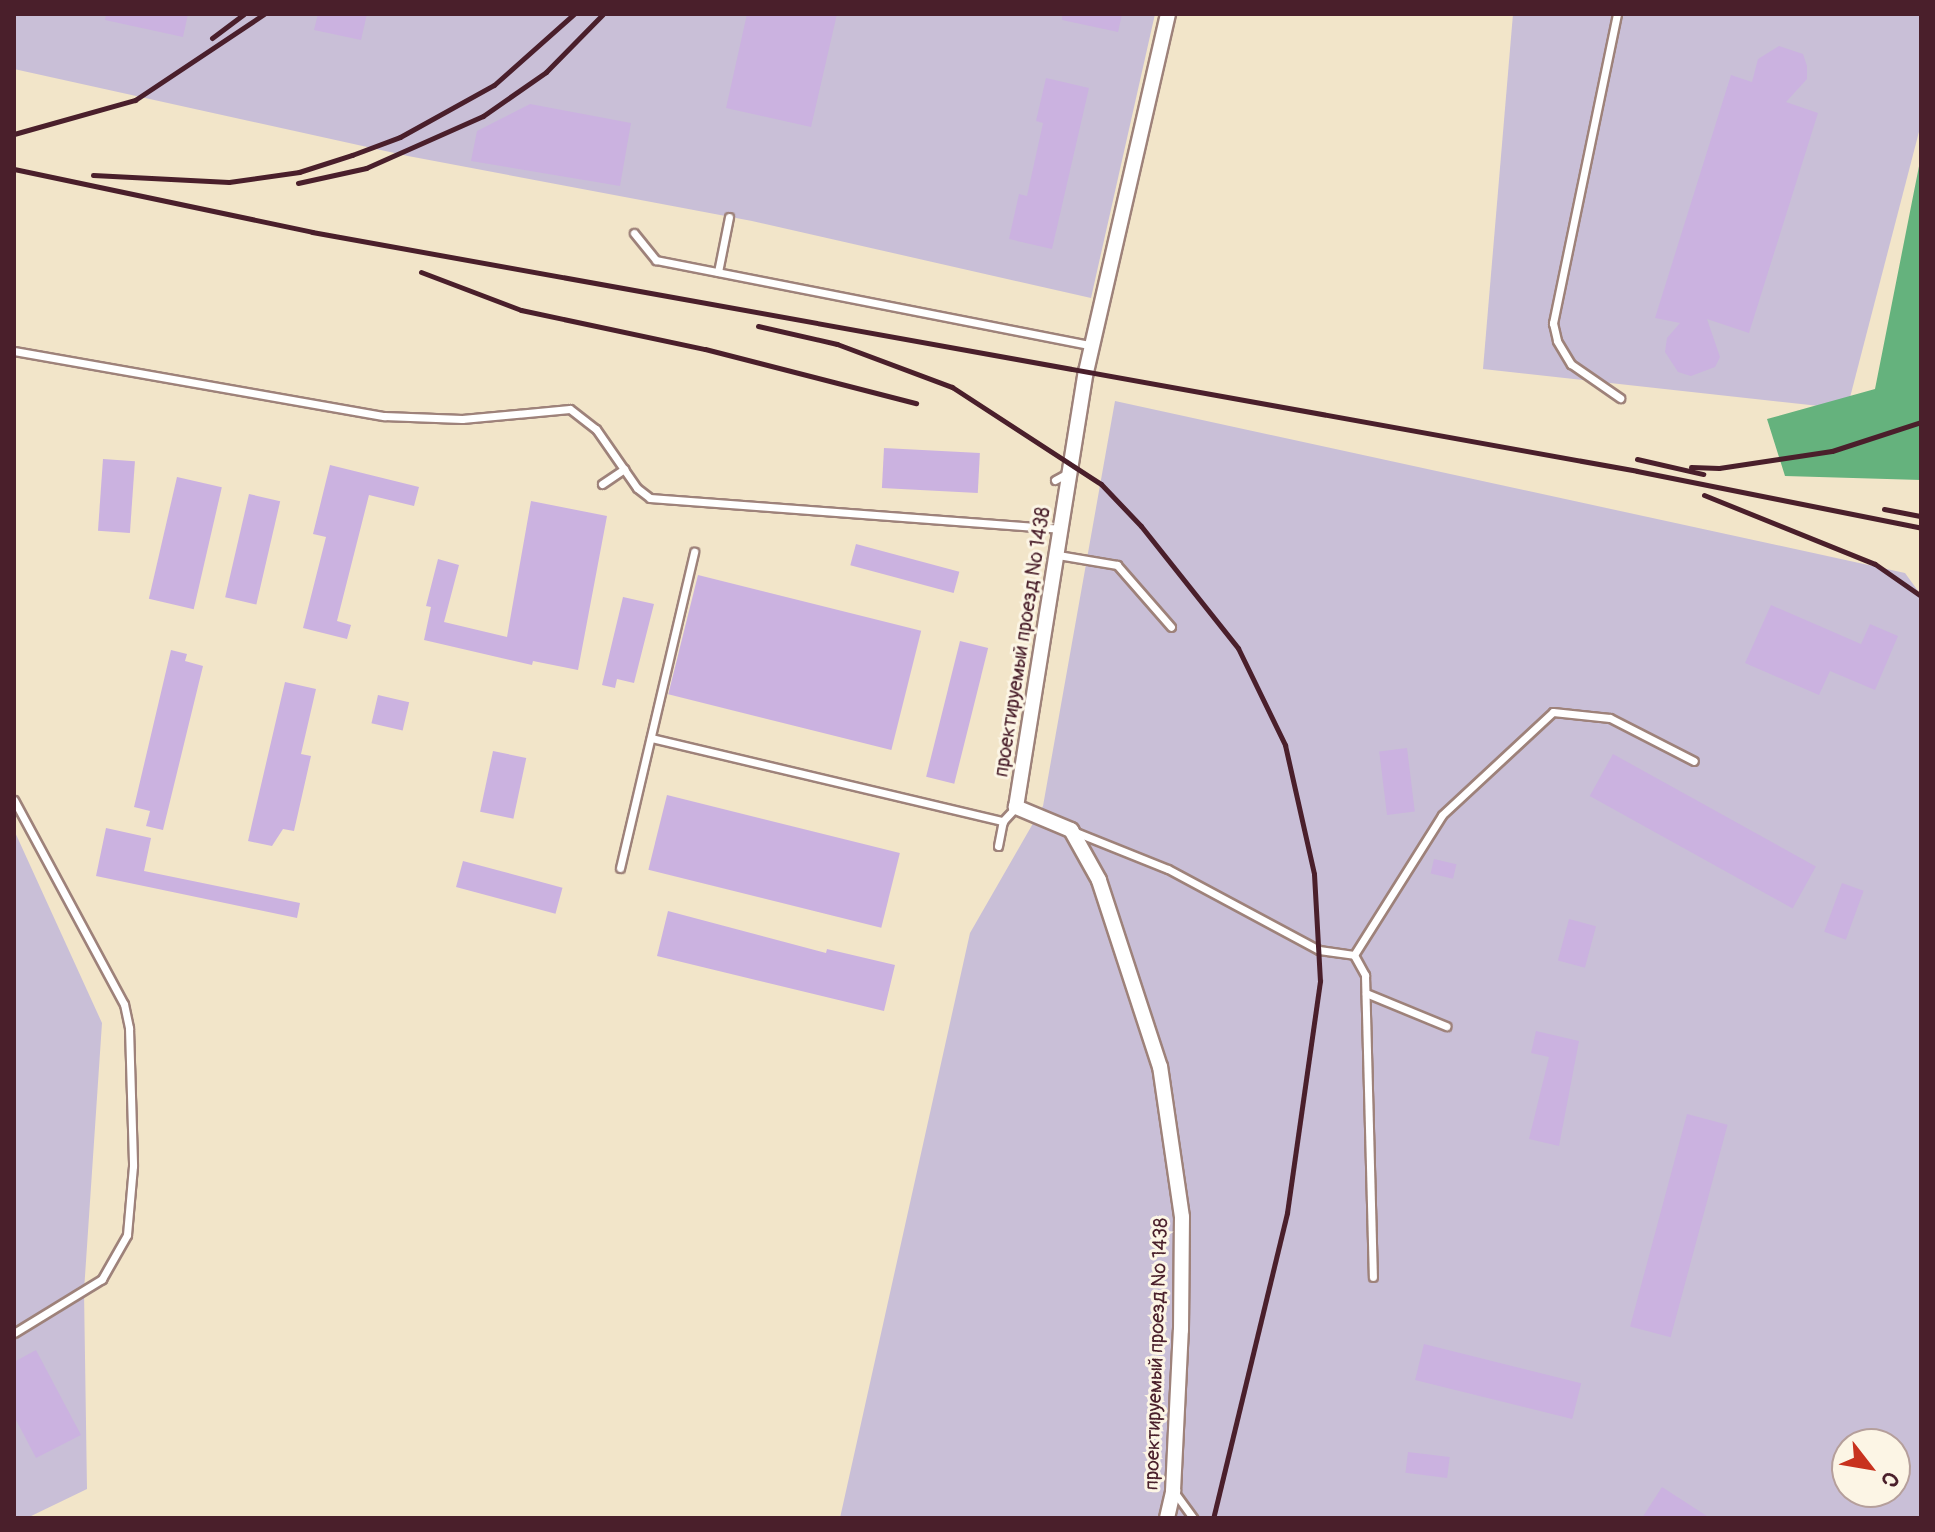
<!DOCTYPE html>
<html>
<head>
<meta charset="utf-8">
<style>
	body { margin:0 }
	#map { position:relative; width:1935px; height:1532px; overflow:hidden; background:#f2e5c9; font-family:Pangolin,sans-serif }
	div>[style] { position:absolute }
	[style*='--x'] { left:calc(var(--x)*1px); top:calc(var(--y)*1px); width:calc(var(--w)*1px); rotate:calc(var(--a)*1deg) }
	.industrial>* { inset:0; background:#c9bfd7 }
	.forest>* { inset:0; background:#65b27d }
	.building>* { inset:0; background:#cbb2e0; transform-origin:0 0 }
	.roads { filter:drop-shadow(2px 0 #9e827a) drop-shadow(-2px 0 #9e827a) drop-shadow(0 2px #9e827a) drop-shadow(0 -2px #9e827a) }
	.lane>* { height:7px; margin:-3.5px; padding:0 3.5px; transform-origin:3.5px; border-radius:3.5px; background:#fff }
	.street>* { height:14px; margin:-7px; padding:0 7px; transform-origin:7px; border-radius:7px; background:#fff }
	.rail>* { height:5px; margin:-2.5px; padding:0 2.5px; transform-origin:2.5px; border-radius:2.5px; background:#4a1f2b }
	span { translate:-50% -50%; white-space:nowrap; text-align:center; line-height:1.15; -webkit-text-stroke:6px #fcf5e5; paint-order:stroke }
	.street-label { font-size:20px; color:#4a1f2b }
	.frame { position:absolute; inset:0; border:16px solid #4a1f2b; pointer-events:none }
	.north { position:absolute; left:1831px; top:1428px; width:80px; height:80px; box-sizing:border-box; background:#fcf5e5; border:2px solid #b59f9b; border-radius:50%; rotate:121deg; font-size:22px; font-weight:700; line-height:32px; text-align:center; color:#4a1f2b }
	.north::after { content:''; display:block; margin:auto; width:28px; height:36px; background:#c8321e; clip-path:polygon(50% 0,100% 100%,50% 72%,0 100%) }
</style>
</head>
<body>
<div id="map">
	<div class="industrial">
		<i style="clip-path:polygon(14px 14px,1155px 14px,1091px 298px,752px 221px,408px 156px,14px 69px)"></i>
		<i style="clip-path:polygon(1513px 14px,1921px 14px,1921px 124px,1847px 409px,1483px 369px)"></i>
		<i style="clip-path:polygon(evenodd,1115px 401px,1905px 573px,1921px 595px,1921px 1518px,840px 1518px,970px 933px,1043px 806px,1115px 401px,1847px 1444px,1895px 1444px,1895px 1492px,1847px 1492px,1847px 1444px)"></i>
		<i style="clip-path:polygon(14px 830px,102px 1023px,84px 1291px,87px 1489px,27px 1518px,14px 1518px)"></i>
	</div>
	<div class="forest">
		<i style="clip-path:polygon(1921px 156px,1921px 480px,1785px 476px,1767px 419px,1875px 389px)"></i>
	</div>
	<div class="building">
		<i style="clip-path:polygon(106px 14px,188px 14px,183px 37px,105px 20px)"></i>
		<i style="clip-path:polygon(318px 14px,367px 14px,361px 40px,314px 30px)"></i>
		<i style="clip-path:polygon(747px 14px,837px 14px,811px 127px,726px 108px)"></i>
		<i style="clip-path:polygon(1062px 14px,1122px 14px,1118px 32px,1062px 20px)"></i>
		<i style="clip-path:polygon(1779px 46px,1803px 54px,1807px 66px,1807px 79px,1786px 102px,1818px 113px,1749px 333px,1707px 319px,1720px 357px,1715px 367px,1691px 376px,1678px 372px,1665px 352px,1667px 338px,1680px 323px,1655px 318px,1731px 75px,1752px 82px,1758px 59px)"></i>
		<i style="clip-path:polygon(1046px 78px,1089px 88px,1052px 249px,1009px 239px,1019px 194px,1027px 196px,1043px 123px,1036px 121px)"></i>
		<i style="clip-path:polygon(530px 104px,631px 123px,620px 186px,471px 161px,477px 131px)"></i>
		<i style="left:884px;top:448px;width:96px;height:40px;rotate:3deg"></i>
		<i style="left:103px;top:459px;width:32px;height:72px;rotate:4deg"></i>
		<i style="clip-path:polygon(330px 465px,419px 487px,414px 506px,369px 495px,337px 621px,351px 625px,347px 639px,303px 628px,326px 537px,313px 534px)"></i>
		<i style="left:177px;top:477px;width:46px;height:125px;rotate:13deg"></i>
		<i style="left:249px;top:494px;width:32px;height:106px;rotate:13deg"></i>
		<i style="clip-path:polygon(531px 501px,607px 516px,578px 670px,533px 661px,532px 665px,424px 640px,431px 607px,426px 606px,438px 559px,459px 565px,444px 622px,507px 637px)"></i>
		<i style="left:856px;top:544px;width:107px;height:22px;rotate:15deg"></i>
		<i style="left:698px;top:575px;width:230px;height:123px;rotate:14deg"></i>
		<i style="clip-path:polygon(623px 597px,654px 604px,634px 683px,617px 679px,615px 688px,602px 685px)"></i>
		<i style="clip-path:polygon(1771px 605px,1861px 644px,1870px 624px,1898px 636px,1875px 690px,1830px 671px,1819px 695px,1745px 663px)"></i>
		<i style="left:960px;top:641px;width:29px;height:140px;rotate:14deg"></i>
		<i style="clip-path:polygon(171px 650px,187px 654px,185px 661px,203px 666px,163px 830px,146px 826px,150px 811px,134px 807px)"></i>
		<i style="clip-path:polygon(285px 682px,316px 689px,301px 754px,311px 756px,294px 831px,283px 829px,272px 846px,248px 841px)"></i>
		<i style="left:378px;top:695px;width:32px;height:29px;rotate:13deg"></i>
		<i style="left:1407px;top:748px;width:64px;height:28px;rotate:83deg"></i>
		<i style="left:493px;top:751px;width:34px;height:62px;rotate:12deg"></i>
		<i style="left:1613px;top:754px;width:232px;height:48px;rotate:29deg"></i>
		<i style="left:667px;top:795px;width:240px;height:77px;rotate:14deg"></i>
		<i style="clip-path:polygon(106px 828px,151px 838px,144px 871px,300px 903px,297px 918px,96px 876px)"></i>
		<i style="left:1434px;top:859px;width:23px;height:15px;rotate:13deg"></i>
		<i style="left:463px;top:861px;width:103px;height:27px;rotate:15deg"></i>
		<i style="left:1842px;top:883px;width:23px;height:52px;rotate:20deg"></i>
		<i style="clip-path:polygon(668px 911px,826px 953px,827px 949px,895px 965px,884px 1011px,657px 956px)"></i>
		<i style="left:1569px;top:919px;width:28px;height:43px;rotate:15deg"></i>
		<i style="clip-path:polygon(1536px 1031px,1579px 1041px,1559px 1146px,1529px 1139px,1549px 1057px,1531px 1053px)"></i>
		<i style="left:1687px;top:1114px;width:42px;height:220px;rotate:15deg"></i>
		<i style="left:1424px;top:1344px;width:162px;height:37px;rotate:14deg"></i>
		<i style="clip-path:polygon(36px 1350px,81px 1435px,36px 1458px,14px 1416px,14px 1362px)"></i>
		<i style="left:1408px;top:1452px;width:42px;height:21px;rotate:7deg"></i>
		<i style="clip-path:polygon(1662px 1487px,1710px 1518px,1642px 1518px)"></i>
	</div>
	<div class="roads">
		<div class="lane">
			<i style="--x:1617;--y:14;--w:316;--a:101.7"></i>
			<i style="--x:1553;--y:323;--w:18;--a:77"></i>
			<i style="--x:1557;--y:341;--w:27;--a:59"></i>
			<i style="--x:1571;--y:364;--w:60;--a:34.8"></i>
			<i style="--x:634;--y:233;--w:35;--a:51"></i>
			<i style="--x:656;--y:260;--w:443;--a:11.1"></i>
			<i style="--x:718;--y:272;--w:56;--a:-78.7"></i>
			<i style="--x:14;--y:351;--w:376;--a:10"></i>
			<i style="--x:384;--y:416;--w:78;--a:2.2"></i>
			<i style="--x:462;--y:419;--w:108;--a:-5.3"></i>
			<i style="--x:570;--y:409;--w:33;--a:38"></i>
			<i style="--x:596;--y:429;--w:72;--a:55.2"></i>
			<i style="--x:637;--y:488;--w:16;--a:38"></i>
			<i style="--x:650;--y:498;--w:410;--a:4.3"></i>
			<i style="--x:1055;--y:480;--w:15;--a:-28"></i>
			<i style="--x:602;--y:484;--w:27;--a:-34"></i>
			<i style="--x:1058;--y:555;--w:60;--a:9.6"></i>
			<i style="--x:1117;--y:565;--w:82;--a:48.9"></i>
			<i style="--x:651;--y:738;--w:362;--a:13.3"></i>
			<i style="--x:14;--y:800;--w:232;--a:61.7"></i>
			<i style="--x:124;--y:1004;--w:25;--a:78"></i>
			<i style="--x:129;--y:1028;--w:138;--a:88.3"></i>
			<i style="--x:133;--y:1166;--w:69;--a:95"></i>
			<i style="--x:127;--y:1235;--w:51;--a:119.6"></i>
			<i style="--x:102;--y:1279;--w:103;--a:148.5"></i>
			<i style="--x:1073;--y:831;--w:102;--a:21.8"></i>
			<i style="--x:1168;--y:869;--w:171;--a:28.2"></i>
			<i style="--x:1319;--y:950;--w:35;--a:8"></i>
			<i style="--x:1354;--y:955;--w:165;--a:-57.8"></i>
			<i style="--x:1442;--y:815;--w:151;--a:-42.9"></i>
			<i style="--x:1553;--y:712;--w:57;--a:6"></i>
			<i style="--x:1610;--y:718;--w:94;--a:27.1"></i>
			<i style="--x:998;--y:846;--w:25;--a:-79"></i>
			<i style="--x:1003;--y:821;--w:19;--a:-47"></i>
			<i style="--x:620;--y:868;--w:325;--a:-76.8"></i>
			<i style="--x:1354;--y:955;--w:23;--a:61"></i>
			<i style="--x:1365;--y:975;--w:302;--a:88.5"></i>
			<i style="--x:1366;--y:993;--w:87;--a:22.4"></i>
			<i style="--x:1175;--y:1493;--w:31;--a:54"></i>
		</div>
		<div class="street">
			<i style="--x:1167;--y:1518;--w:28;--a:-77"></i>
			<i style="--x:1173;--y:1491;--w:161;--a:-87.2"></i>
			<i style="--x:1181;--y:1330;--w:113;--a:-89.5"></i>
			<i style="--x:1182;--y:1217;--w:152;--a:-98.3"></i>
			<i style="--x:1160;--y:1067;--w:197;--a:-108.1"></i>
			<i style="--x:1099;--y:880;--w:57;--a:-119.2"></i>
			<i style="--x:1071;--y:830;--w:60;--a:-157.3"></i>
			<i style="--x:1016;--y:807;--w:441;--a:-80.9"></i>
			<i style="--x:1086;--y:372;--w:367;--a:-77.1"></i>
		</div>
	</div>
	<div class="rail">
		<i style="--x:212;--y:38;--w:40;--a:-37"></i>
		<i style="--x:14;--y:134;--w:126;--a:-15.7"></i>
		<i style="--x:135;--y:100;--w:155;--a:-33.7"></i>
		<i style="--x:14;--y:169;--w:305;--a:11.9"></i>
		<i style="--x:312;--y:232;--w:1346;--a:10.22"></i>
		<i style="--x:1637;--y:471;--w:290;--a:11.3"></i>
		<i style="--x:93;--y:175;--w:136;--a:2.9"></i>
		<i style="--x:229;--y:182;--w:71;--a:-8.1"></i>
		<i style="--x:299;--y:172;--w:56;--a:-17.8"></i>
		<i style="--x:352;--y:155;--w:51;--a:-20.6"></i>
		<i style="--x:400;--y:137;--w:107;--a:-29"></i>
		<i style="--x:494;--y:85;--w:107;--a:-41.6"></i>
		<i style="--x:298;--y:183;--w:70;--a:-12.4"></i>
		<i style="--x:366;--y:168;--w:128;--a:-24"></i>
		<i style="--x:483;--y:116;--w:77;--a:-34.9"></i>
		<i style="--x:546;--y:72;--w:81;--a:-45.5"></i>
		<i style="--x:421;--y:272;--w:107;--a:20.8"></i>
		<i style="--x:521;--y:310;--w:188;--a:12"></i>
		<i style="--x:705;--y:349;--w:218;--a:14.4"></i>
		<i style="--x:758;--y:326;--w:81;--a:12.8"></i>
		<i style="--x:837;--y:344;--w:123;--a:20.5"></i>
		<i style="--x:952;--y:387;--w:178;--a:33.1"></i>
		<i style="--x:1101;--y:484;--w:58;--a:46.4"></i>
		<i style="--x:1141;--y:526;--w:156;--a:51.5"></i>
		<i style="--x:1238;--y:648;--w:108;--a:64.1"></i>
		<i style="--x:1285;--y:745;--w:132;--a:77.3"></i>
		<i style="--x:1314;--y:874;--w:107;--a:86.8"></i>
		<i style="--x:1320;--y:981;--w:234;--a:98.1"></i>
		<i style="--x:1287;--y:1213;--w:314;--a:103.6"></i>
		<i style="--x:1637;--y:459;--w:68;--a:12.8"></i>
		<i style="--x:1691;--y:467;--w:28;--a:2"></i>
		<i style="--x:1719;--y:468;--w:114;--a:-8.6"></i>
		<i style="--x:1832;--y:451;--w:94;--a:-18"></i>
		<i style="--x:1704;--y:495;--w:184;--a:22"></i>
		<i style="--x:1875;--y:564;--w:56;--a:34.8"></i>
		<i style="--x:1884;--y:509;--w:38;--a:11"></i>
	</div>
	<div class="street-label">
		<span style="left:1022px;top:642px;rotate:-81deg">проектируемый проезд № 1438</span>
		<span style="left:1156px;top:1354px;rotate:-88deg">проектируемый проезд № 1438</span>
	</div>
	<div class="frame"></div>
	<div class="north">С</div>
</div>
</body>
</html>
